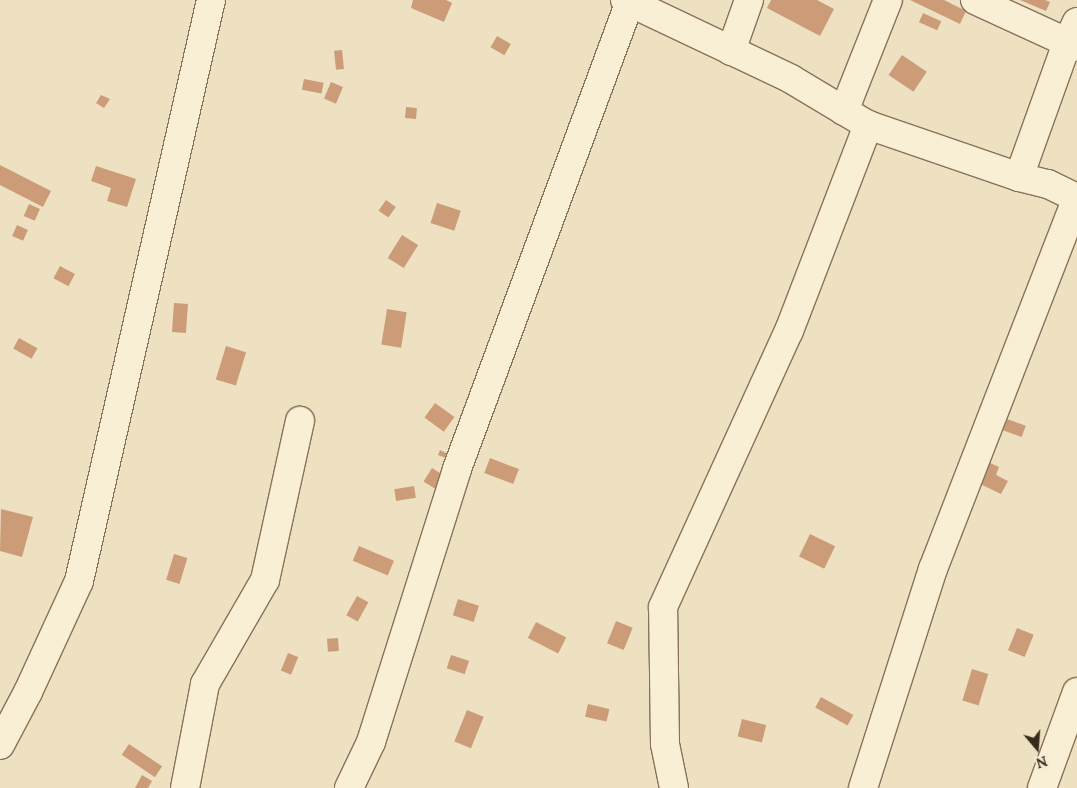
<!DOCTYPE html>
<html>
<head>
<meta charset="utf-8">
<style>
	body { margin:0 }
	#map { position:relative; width:1077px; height:788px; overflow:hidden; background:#eee1c2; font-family:Lora,serif }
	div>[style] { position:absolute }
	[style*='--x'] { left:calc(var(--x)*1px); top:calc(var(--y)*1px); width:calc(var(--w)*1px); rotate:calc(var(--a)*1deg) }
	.building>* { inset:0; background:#cc9c78; transform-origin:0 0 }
	.roads { filter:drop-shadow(1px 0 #887259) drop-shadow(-1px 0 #887259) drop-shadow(0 1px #887259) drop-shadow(0 -1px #887259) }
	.minor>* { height:28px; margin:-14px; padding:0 14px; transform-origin:14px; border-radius:14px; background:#f9efd5 }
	span { translate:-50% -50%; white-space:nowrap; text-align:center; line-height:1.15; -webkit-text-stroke:5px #f5ebd2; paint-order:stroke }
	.north { position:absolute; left:1012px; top:723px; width:50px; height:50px; -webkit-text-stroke:4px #f5ebd2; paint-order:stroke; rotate:162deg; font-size:14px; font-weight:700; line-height:20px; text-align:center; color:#382a1d }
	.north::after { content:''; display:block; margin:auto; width:18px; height:22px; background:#382a1d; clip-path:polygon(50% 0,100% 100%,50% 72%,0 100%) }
</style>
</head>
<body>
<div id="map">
	<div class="building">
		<i style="clip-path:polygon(413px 0,446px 0,452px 3px,444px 22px,411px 8px)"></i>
		<i style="clip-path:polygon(771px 0,817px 0,834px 9px,820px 36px,767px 8px)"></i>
		<i style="clip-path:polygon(910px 0,944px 0,966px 11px,960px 24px)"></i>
		<i style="clip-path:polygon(1020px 0,1045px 0,1050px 2px,1046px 11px)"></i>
		<i style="left:923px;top:13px;width:20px;height:10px;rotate:24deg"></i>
		<i style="left:497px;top:36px;width:16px;height:13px;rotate:30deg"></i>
		<i style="left:342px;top:50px;width:19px;height:8px;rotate:84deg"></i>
		<i style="left:902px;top:55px;width:30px;height:24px;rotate:34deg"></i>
		<i style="left:304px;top:79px;width:20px;height:11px;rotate:11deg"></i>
		<i style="left:331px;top:82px;width:13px;height:18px;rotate:23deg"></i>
		<i style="clip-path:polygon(101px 95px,110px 99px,104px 108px,96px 103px)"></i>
		<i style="left:406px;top:107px;width:11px;height:11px;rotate:5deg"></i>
		<i style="clip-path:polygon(0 165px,51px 191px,43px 207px,0 185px)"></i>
		<i style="clip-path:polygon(96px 166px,136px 179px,127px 207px,107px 201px,111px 188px,91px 181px)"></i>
		<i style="left:386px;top:200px;width:12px;height:13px;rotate:35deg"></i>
		<i style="left:437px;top:203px;width:25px;height:21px;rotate:18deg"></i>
		<i style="left:29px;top:204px;width:12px;height:13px;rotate:24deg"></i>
		<i style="left:17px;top:225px;width:12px;height:12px;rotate:24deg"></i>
		<i style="left:402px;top:235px;width:19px;height:27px;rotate:32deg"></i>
		<i style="left:60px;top:266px;width:17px;height:14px;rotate:28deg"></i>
		<i style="left:174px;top:303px;width:14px;height:29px;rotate:4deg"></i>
		<i style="left:387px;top:309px;width:20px;height:36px;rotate:9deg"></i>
		<i style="left:19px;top:338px;width:21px;height:12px;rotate:29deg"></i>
		<i style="left:226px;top:346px;width:21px;height:35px;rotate:17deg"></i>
		<i style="left:435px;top:403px;width:24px;height:18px;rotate:36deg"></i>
		<i style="left:1007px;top:419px;width:20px;height:12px;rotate:20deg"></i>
		<i style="clip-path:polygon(440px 450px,448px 454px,446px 458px,438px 455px)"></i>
		<i style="left:490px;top:458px;width:31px;height:16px;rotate:21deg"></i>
		<i style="clip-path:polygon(988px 462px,999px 467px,996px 475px,1008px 481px,1001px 494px,978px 483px)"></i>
		<i style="left:432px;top:468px;width:15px;height:16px;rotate:32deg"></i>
		<i style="left:414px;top:486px;width:12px;height:20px;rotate:81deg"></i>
		<i style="clip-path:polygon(1px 509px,33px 517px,22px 557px,0 551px)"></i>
		<i style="left:810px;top:534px;width:28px;height:25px;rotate:26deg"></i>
		<i style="left:359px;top:546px;width:38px;height:16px;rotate:23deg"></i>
		<i style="left:174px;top:554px;width:14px;height:27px;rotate:17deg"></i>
		<i style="left:357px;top:596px;width:13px;height:22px;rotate:29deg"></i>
		<i style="left:458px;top:599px;width:22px;height:17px;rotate:18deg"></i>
		<i style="left:616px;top:621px;width:18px;height:24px;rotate:22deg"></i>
		<i style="left:536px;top:622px;width:34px;height:18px;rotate:27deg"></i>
		<i style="left:1017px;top:628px;width:18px;height:24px;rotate:22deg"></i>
		<i style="left:338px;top:638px;width:13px;height:11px;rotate:86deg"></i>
		<i style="left:288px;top:653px;width:11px;height:19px;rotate:22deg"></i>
		<i style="left:451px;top:655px;width:19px;height:14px;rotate:18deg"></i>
		<i style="left:972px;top:669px;width:17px;height:33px;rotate:17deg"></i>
		<i style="left:821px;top:697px;width:37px;height:12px;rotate:29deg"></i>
		<i style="left:588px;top:704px;width:22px;height:13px;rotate:13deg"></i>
		<i style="left:467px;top:710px;width:18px;height:34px;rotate:22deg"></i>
		<i style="left:742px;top:719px;width:25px;height:18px;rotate:14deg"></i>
		<i style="left:129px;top:744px;width:40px;height:13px;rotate:34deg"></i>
		<i style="clip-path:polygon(142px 775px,152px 781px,148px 788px,135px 788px)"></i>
	</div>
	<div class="roads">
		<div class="minor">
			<i style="--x:625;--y:0;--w:184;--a:25.4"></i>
			<i style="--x:791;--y:79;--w:90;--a:30.9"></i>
			<i style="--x:868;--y:125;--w:160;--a:19"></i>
			<i style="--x:1019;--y:177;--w:30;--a:14"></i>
			<i style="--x:1048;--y:184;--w:32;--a:26"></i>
			<i style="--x:975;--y:0;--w:112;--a:24.7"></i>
			<i style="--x:731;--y:51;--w:54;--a:-70.6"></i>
			<i style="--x:844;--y:111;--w:119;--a:-68.4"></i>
			<i style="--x:1019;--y:177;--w:142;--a:-70.3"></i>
			<i style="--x:1067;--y:43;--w:23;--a:-65"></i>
			<i style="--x:0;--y:745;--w:60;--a:-62.2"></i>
			<i style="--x:28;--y:692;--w:122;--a:-65.3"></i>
			<i style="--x:79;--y:581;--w:596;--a:-77.2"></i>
			<i style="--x:185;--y:788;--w:106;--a:-79.1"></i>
			<i style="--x:205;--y:684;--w:120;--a:-60"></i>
			<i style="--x:265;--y:580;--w:163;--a:-77.6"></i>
			<i style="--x:349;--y:788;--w:51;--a:-64.4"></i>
			<i style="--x:371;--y:742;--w:286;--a:-72.5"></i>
			<i style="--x:457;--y:469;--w:498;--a:-69.7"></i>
			<i style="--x:674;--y:788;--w:45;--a:-101.6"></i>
			<i style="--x:665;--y:744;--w:137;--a:-90.8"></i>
			<i style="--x:663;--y:607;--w:303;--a:-65.5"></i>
			<i style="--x:789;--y:331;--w:221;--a:-69"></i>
			<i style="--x:863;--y:788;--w:230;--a:-72.3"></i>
			<i style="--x:933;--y:569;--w:398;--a:-68.8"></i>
			<i style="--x:1042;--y:788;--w:102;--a:-70"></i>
		</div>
	</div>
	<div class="north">N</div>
</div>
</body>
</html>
